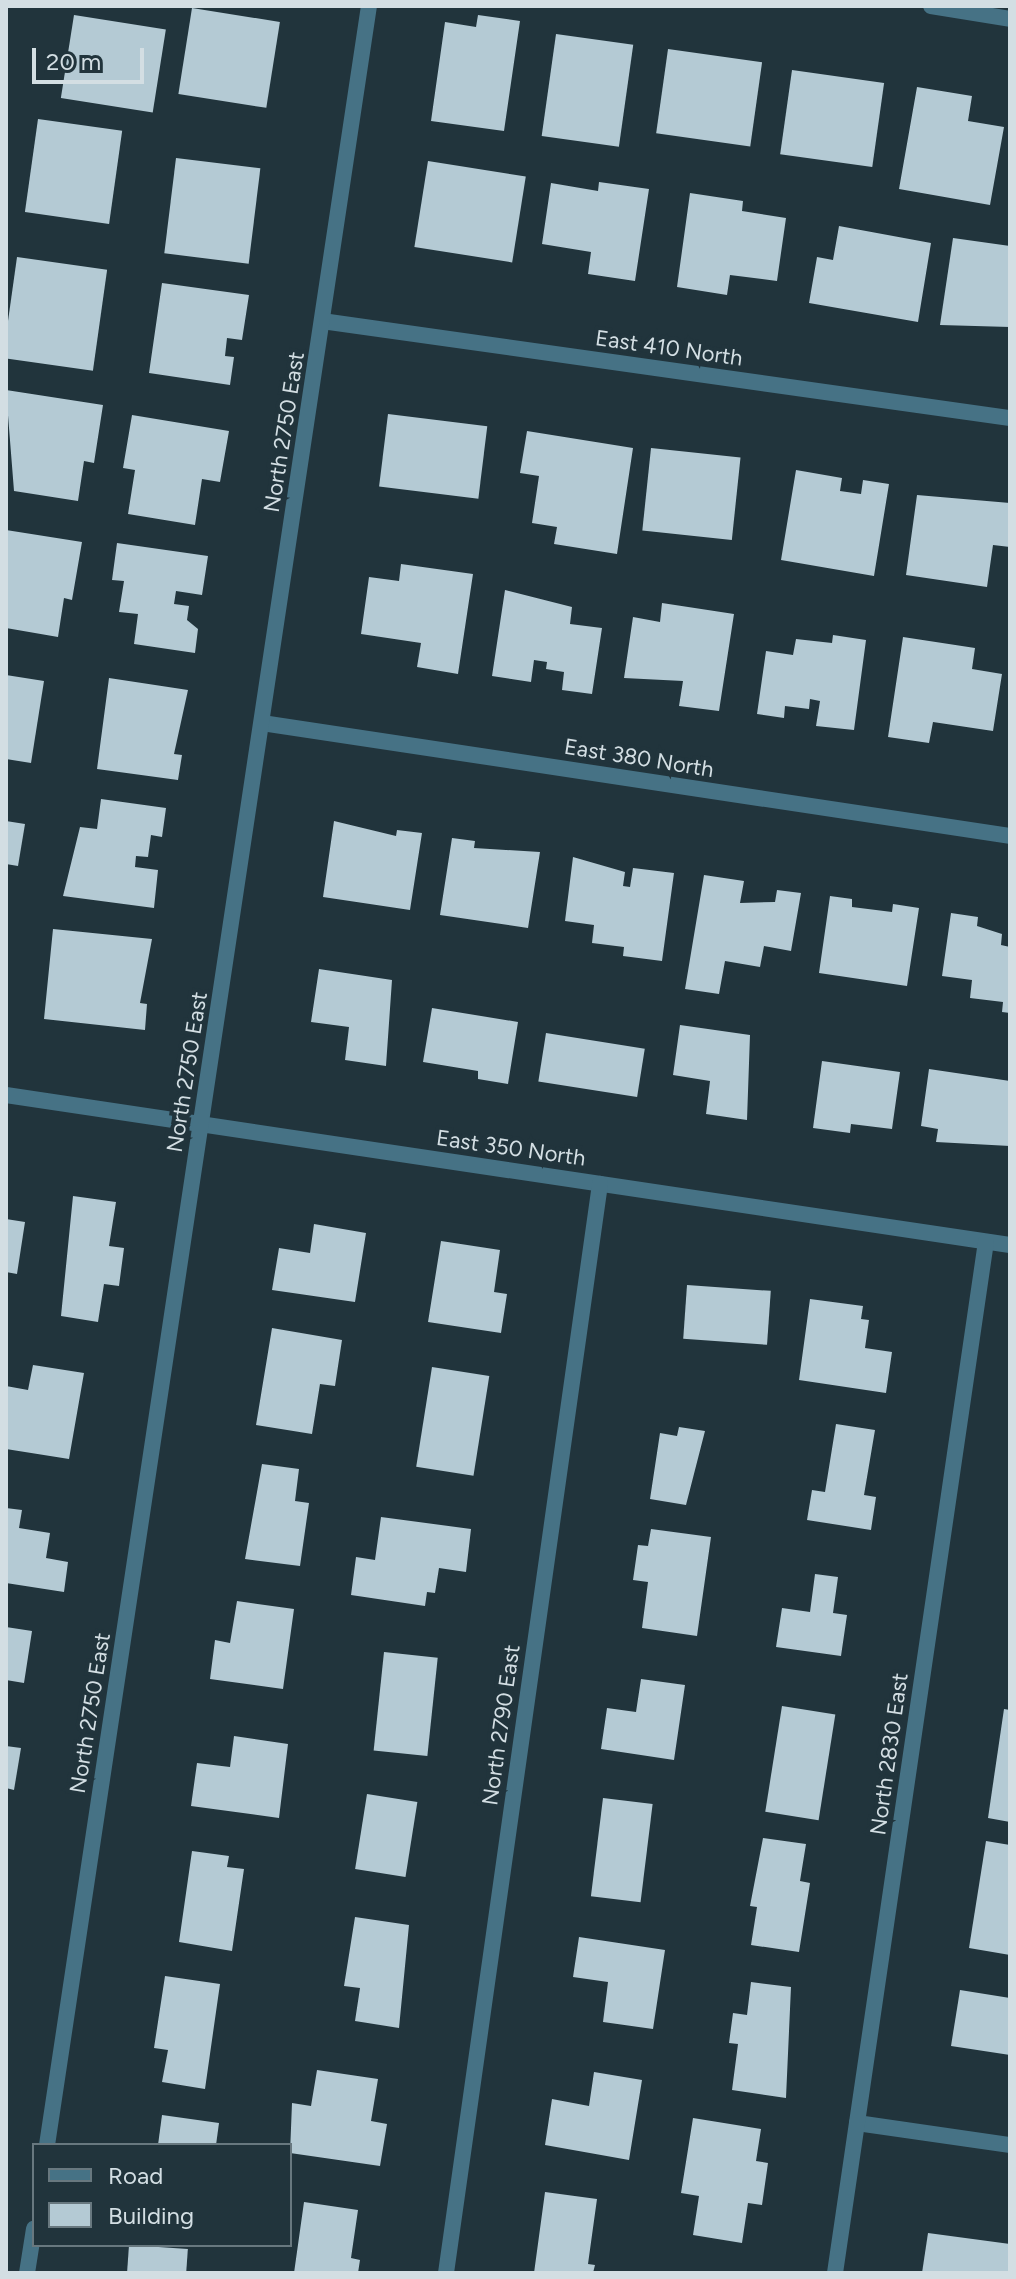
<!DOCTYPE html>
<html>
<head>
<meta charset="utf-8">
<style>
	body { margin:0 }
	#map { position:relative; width:1016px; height:2279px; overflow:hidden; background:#21343c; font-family:Figtree,sans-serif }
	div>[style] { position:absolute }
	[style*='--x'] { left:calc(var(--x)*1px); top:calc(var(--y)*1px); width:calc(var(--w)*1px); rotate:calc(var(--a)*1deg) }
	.building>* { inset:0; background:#b4cad4; transform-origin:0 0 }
	.street>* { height:16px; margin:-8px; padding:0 8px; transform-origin:8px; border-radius:8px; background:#467285 }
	span { translate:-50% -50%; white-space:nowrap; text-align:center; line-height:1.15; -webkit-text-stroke:8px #21343c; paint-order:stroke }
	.street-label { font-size:22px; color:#d3dee3 }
	.frame { position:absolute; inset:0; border:8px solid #d3dee3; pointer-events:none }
	.legend { position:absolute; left:32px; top:2143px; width:260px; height:104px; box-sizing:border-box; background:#21343c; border:2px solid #68787f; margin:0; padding:10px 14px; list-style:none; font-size:24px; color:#d3dee3 }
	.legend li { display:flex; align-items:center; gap:16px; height:40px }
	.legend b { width:40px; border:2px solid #68787f }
	.scale { position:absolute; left:32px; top:48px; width:112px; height:36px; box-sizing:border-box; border:4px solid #d3dee3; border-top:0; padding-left:10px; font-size:24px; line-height:28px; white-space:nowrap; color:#d3dee3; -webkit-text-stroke:6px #21343c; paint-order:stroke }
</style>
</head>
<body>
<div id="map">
	<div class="building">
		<i style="left:192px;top:8px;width:89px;height:87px;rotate:9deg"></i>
		<i style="left:74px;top:15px;width:93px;height:84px;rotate:9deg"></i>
		<i style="clip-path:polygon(478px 15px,520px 21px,504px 131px,431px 121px,445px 22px,476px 27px)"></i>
		<i style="left:556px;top:34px;width:78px;height:103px;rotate:8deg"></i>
		<i style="left:668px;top:49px;width:95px;height:85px;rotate:8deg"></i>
		<i style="left:792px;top:70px;width:93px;height:85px;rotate:8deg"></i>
		<i style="clip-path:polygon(917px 87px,972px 96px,968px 121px,1004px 127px,990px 205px,899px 189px)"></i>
		<i style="left:38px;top:119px;width:85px;height:94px;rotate:8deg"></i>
		<i style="left:176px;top:158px;width:85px;height:96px;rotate:7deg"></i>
		<i style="left:428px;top:161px;width:99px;height:87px;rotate:9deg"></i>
		<i style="clip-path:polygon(599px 182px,649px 189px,635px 281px,588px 274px,591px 252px,542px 244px,551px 183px,598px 191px)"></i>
		<i style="clip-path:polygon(690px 193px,743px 201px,742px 211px,786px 218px,777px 281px,730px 275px,727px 295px,677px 287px)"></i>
		<i style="clip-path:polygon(839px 226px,931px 243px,918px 322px,809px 303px,817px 257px,833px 260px)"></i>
		<i style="clip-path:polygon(953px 238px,1010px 246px,1010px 327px,940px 325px)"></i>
		<i style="left:17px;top:257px;width:91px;height:102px;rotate:8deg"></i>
		<i style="clip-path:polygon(162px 283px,249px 295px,242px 340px,227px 338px,225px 356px,234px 357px,230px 385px,149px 373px)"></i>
		<i style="clip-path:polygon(6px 390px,103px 405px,94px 463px,84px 461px,78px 501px,14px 491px)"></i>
		<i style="left:388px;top:414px;width:100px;height:73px;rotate:7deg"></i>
		<i style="clip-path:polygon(132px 415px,229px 431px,220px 482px,202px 479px,195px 525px,128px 514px,135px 470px,123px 468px)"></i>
		<i style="clip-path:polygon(527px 431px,633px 448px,617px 554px,554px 544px,557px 527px,532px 523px,539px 476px,520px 473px)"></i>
		<i style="left:651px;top:448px;width:90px;height:83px;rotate:6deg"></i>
		<i style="clip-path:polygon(796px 470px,842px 478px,840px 491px,861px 494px,863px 480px,889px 484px,874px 576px,781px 560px)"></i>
		<i style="clip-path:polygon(917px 495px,1010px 503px,1010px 547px,993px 545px,987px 587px,906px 575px)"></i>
		<i style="clip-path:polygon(6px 530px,82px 542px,72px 600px,64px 598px,58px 637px,6px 628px)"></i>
		<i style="clip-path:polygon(117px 543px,208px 556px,202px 595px,176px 591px,174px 604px,189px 606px,187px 620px,198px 629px,195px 653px,134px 644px,138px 614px,119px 612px,124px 581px,112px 580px)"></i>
		<i style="clip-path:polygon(401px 564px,473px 574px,458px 674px,417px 667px,421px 643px,361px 634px,369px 577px,399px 581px)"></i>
		<i style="clip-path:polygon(505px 590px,572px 607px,570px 624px,602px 628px,592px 694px,562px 690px,564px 672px,546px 669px,547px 662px,534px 660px,531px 682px,492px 676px)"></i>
		<i style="clip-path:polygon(662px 603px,734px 614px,719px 711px,679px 706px,683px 681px,624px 678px,633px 617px,660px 622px)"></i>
		<i style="clip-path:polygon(833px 635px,866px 640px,854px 730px,816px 726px,820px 701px,810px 699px,809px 709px,785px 706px,784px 718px,757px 714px,766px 651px,793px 655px,796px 639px,832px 643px)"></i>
		<i style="clip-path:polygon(903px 637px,975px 648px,972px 669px,1002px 674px,993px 731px,933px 722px,929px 743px,888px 737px)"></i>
		<i style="clip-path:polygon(6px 675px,44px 681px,31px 763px,6px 759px)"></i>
		<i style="clip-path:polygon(109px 678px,188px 690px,174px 754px,182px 755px,178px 780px,97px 769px)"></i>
		<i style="clip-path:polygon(101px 799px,166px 808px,162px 837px,151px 835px,148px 857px,136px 856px,135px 867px,158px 870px,154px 908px,63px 896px,80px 827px,97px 829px)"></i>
		<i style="clip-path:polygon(6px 821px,25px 824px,18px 866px,6px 864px)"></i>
		<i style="clip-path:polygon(334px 821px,396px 836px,397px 830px,422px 833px,410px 910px,323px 897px)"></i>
		<i style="clip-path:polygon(452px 838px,475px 841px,474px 848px,540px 852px,528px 928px,440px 915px)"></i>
		<i style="clip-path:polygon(573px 857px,625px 872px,623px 886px,630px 887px,633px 868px,674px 873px,662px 961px,623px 956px,624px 947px,592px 943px,594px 925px,565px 921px)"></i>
		<i style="clip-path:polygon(704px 875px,744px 881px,740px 903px,775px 902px,777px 890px,801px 893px,791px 951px,764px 946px,760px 967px,725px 961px,719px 994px,685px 989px)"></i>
		<i style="clip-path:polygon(830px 896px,852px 899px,852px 907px,892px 912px,893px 904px,919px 908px,907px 986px,819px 973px)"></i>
		<i style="clip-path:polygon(951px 913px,978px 917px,977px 926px,1002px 934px,1001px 945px,1010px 947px,1010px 1013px,1002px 1012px,1003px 1002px,970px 998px,972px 980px,942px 976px)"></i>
		<i style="clip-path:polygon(53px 929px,152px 939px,140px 1003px,147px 1004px,145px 1030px,44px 1019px)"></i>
		<i style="clip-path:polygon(319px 969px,392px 980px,386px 1066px,345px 1060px,349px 1027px,311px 1022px)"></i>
		<i style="clip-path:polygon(432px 1008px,518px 1022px,508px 1084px,478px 1079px,478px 1071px,423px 1062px)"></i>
		<i style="clip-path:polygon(680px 1025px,750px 1035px,747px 1120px,706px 1114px,710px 1081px,673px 1075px)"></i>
		<i style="left:546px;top:1033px;width:100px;height:49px;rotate:9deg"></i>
		<i style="clip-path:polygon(822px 1061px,900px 1072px,892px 1129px,851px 1124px,850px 1133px,813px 1128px)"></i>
		<i style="clip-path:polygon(929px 1069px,1010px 1081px,1010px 1146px,936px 1142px,938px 1129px,921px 1126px)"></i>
		<i style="clip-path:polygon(73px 1196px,116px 1202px,109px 1246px,124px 1248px,119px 1286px,104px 1284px,98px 1322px,61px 1316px)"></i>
		<i style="clip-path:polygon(6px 1219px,25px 1222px,17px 1274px,6px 1272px)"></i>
		<i style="clip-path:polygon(314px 1224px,366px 1233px,355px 1302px,272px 1290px,279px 1248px,310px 1253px)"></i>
		<i style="clip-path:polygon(441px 1241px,500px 1250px,494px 1292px,507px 1294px,501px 1333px,428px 1322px)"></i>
		<i style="left:687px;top:1285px;width:84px;height:54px;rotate:4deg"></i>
		<i style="clip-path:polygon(810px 1299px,863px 1306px,861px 1319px,869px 1320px,865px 1348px,892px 1352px,886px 1393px,799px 1380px)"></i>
		<i style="clip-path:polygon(272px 1328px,342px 1340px,335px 1386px,320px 1384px,312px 1434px,256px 1425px)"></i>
		<i style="clip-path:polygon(33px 1365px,84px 1373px,69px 1459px,6px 1449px,6px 1386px,28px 1390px)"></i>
		<i style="left:432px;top:1367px;width:58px;height:101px;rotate:9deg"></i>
		<i style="clip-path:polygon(836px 1424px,875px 1430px,864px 1495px,876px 1497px,871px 1530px,807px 1520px,812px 1490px,825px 1492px)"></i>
		<i style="clip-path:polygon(679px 1427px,705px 1431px,686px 1505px,650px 1499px,660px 1433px,677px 1436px)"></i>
		<i style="clip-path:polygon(262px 1464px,299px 1469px,295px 1501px,309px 1503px,300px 1566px,245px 1559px)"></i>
		<i style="clip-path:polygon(6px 1508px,22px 1510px,19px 1528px,50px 1533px,46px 1558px,68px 1562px,64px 1592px,6px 1583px)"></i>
		<i style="clip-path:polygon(381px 1517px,471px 1529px,466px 1572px,439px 1568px,435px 1593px,427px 1592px,425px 1606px,351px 1595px,356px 1557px,375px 1560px)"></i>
		<i style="clip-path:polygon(651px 1529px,711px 1537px,697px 1636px,642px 1628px,648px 1582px,633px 1580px,638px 1545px,648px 1546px)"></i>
		<i style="clip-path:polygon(815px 1574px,838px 1577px,833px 1613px,847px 1615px,841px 1656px,776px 1647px,782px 1608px,810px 1612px)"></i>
		<i style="clip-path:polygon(237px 1601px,294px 1609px,283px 1689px,210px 1679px,215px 1640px,230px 1643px)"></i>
		<i style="clip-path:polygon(6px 1627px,32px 1631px,24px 1683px,6px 1680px)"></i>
		<i style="left:384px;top:1652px;width:54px;height:99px;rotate:6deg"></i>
		<i style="clip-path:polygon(641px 1679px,685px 1685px,674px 1760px,601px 1749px,607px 1708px,636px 1712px)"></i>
		<i style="left:782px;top:1706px;width:54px;height:107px;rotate:9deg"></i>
		<i style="clip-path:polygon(1004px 1709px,1010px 1710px,1010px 1822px,988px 1818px)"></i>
		<i style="clip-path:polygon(234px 1736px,288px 1744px,279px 1818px,191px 1806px,197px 1763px,230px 1767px)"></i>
		<i style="clip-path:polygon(6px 1746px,21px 1748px,14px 1790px,6px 1788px)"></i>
		<i style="left:367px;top:1794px;width:51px;height:76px;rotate:9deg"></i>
		<i style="left:603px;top:1798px;width:50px;height:99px;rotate:7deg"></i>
		<i style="clip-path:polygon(763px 1838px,806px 1844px,800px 1881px,810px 1883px,799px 1952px,751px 1945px,757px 1907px,750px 1906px)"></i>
		<i style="clip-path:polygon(986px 1841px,1010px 1845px,1010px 1955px,969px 1948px)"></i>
		<i style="clip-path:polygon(192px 1851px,229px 1856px,227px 1867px,244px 1869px,232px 1951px,179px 1942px)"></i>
		<i style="clip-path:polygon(355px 1917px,409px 1925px,399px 2028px,355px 2021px,360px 1988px,344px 1986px)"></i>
		<i style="clip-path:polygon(579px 1937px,665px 1950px,653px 2029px,603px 2022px,608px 1982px,573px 1977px)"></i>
		<i style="clip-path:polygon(165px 1976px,220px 1984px,205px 2089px,162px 2082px,168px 2050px,154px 2048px)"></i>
		<i style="clip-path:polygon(751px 1982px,791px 1987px,786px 2098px,732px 2090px,738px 2044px,729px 2043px,733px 2013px,747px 2015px)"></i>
		<i style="clip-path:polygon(960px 1990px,1010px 1998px,1010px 2055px,951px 2046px)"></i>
		<i style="clip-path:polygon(317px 2070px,378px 2079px,371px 2121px,387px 2124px,380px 2166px,290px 2153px,292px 2103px,311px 2106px)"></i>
		<i style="clip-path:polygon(594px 2072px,642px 2080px,629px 2160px,545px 2145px,552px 2099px,589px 2106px)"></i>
		<i style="clip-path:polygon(162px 2115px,219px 2123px,216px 2145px,158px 2145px)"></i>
		<i style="clip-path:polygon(693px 2118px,761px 2129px,756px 2161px,768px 2163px,762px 2205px,748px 2203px,742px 2243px,693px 2235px,699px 2196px,681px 2193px)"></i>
		<i style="clip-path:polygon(545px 2192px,597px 2199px,588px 2264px,595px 2265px,593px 2273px,534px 2273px)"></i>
		<i style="clip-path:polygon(304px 2202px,358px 2210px,351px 2258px,360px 2260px,358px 2273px,294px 2273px)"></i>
		<i style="clip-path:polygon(928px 2233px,1010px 2244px,1010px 2273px,922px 2273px)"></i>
		<i style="left:129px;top:2245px;width:59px;height:26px;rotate:4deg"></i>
	</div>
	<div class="street">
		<i style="--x:931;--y:6;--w:80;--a:9.3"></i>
		<i style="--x:322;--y:321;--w:695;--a:8.03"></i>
		<i style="--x:262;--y:723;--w:756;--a:8.59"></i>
		<i style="--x:6;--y:1095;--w:1015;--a:8.5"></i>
		<i style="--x:857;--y:2123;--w:155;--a:8.2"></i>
		<i style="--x:47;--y:2145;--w:2163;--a:-81.44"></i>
		<i style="--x:27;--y:2273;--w:45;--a:-81"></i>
		<i style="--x:446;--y:2273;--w:1100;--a:-81.95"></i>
		<i style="--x:835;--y:2273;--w:1042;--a:-81.67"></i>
	</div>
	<div class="street-label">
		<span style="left:669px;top:348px;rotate:8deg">East 410 North</span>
		<span style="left:284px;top:432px;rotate:-81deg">North 2750 East</span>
		<span style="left:639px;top:758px;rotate:9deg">East 380 North</span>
		<span style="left:187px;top:1072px;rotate:-81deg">North 2750 East</span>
		<span style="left:511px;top:1148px;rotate:8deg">East 350 North</span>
		<span style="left:90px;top:1713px;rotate:-81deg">North 2750 East</span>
		<span style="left:501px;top:1725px;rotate:-82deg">North 2790 East</span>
		<span style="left:889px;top:1754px;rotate:-82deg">North 2830 East</span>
	</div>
	<div class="frame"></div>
	<ul class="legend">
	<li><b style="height:10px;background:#467285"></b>Road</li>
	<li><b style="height:22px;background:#b4cad4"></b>Building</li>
	</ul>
	<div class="scale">20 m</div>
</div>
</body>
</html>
